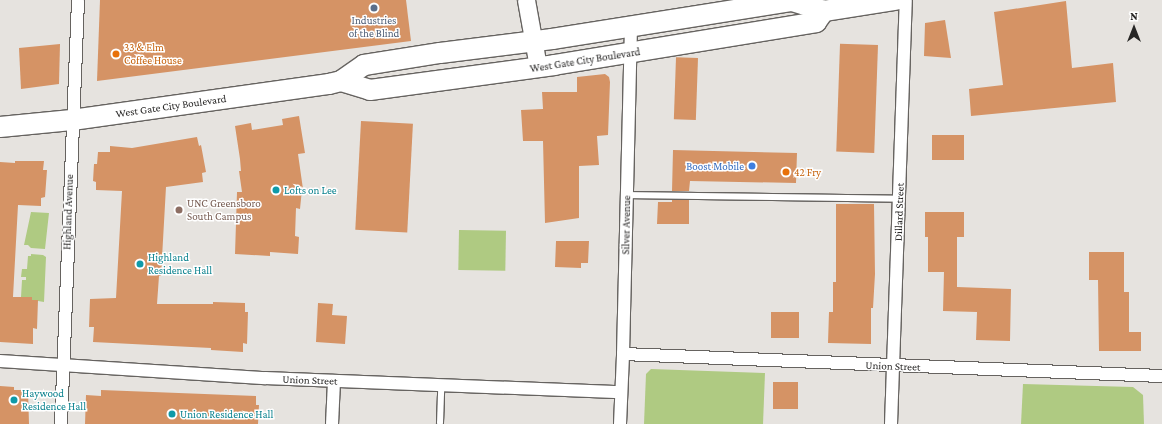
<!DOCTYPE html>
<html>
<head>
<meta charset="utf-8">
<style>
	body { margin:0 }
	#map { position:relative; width:1162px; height:424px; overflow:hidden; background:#e6e3df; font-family:"Crimson Pro",serif }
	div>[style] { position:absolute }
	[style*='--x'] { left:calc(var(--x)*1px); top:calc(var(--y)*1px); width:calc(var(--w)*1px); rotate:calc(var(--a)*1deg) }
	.green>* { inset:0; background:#afca82; transform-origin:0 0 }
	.building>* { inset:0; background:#d59365; transform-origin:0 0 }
	.roads { filter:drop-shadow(1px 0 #666360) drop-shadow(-1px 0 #666360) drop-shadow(0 1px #666360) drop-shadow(0 -1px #666360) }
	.lane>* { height:6px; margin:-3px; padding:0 3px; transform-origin:3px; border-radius:3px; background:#fff }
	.street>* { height:12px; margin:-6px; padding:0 6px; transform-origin:6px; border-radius:6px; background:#fff }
	.secondary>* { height:17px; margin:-8.5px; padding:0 8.5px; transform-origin:8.5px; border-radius:8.5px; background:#fff }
	.primary>* { height:20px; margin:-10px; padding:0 10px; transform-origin:10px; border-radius:10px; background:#fff }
	.dots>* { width:11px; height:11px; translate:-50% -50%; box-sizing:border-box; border:2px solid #fff; border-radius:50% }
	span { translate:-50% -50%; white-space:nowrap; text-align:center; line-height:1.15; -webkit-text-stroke:3px #fff; paint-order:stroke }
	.service-label { font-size:11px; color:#4e5e75 }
	.food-label { font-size:11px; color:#c56008 }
	.left { translate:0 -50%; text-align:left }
	.street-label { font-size:11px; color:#282726 }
	.shop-label { font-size:11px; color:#366cbe }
	.right { translate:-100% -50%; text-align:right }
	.culture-label { font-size:11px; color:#0d838f }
	.education-label { font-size:11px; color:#785e54 }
	.north { position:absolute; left:1114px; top:8px; width:40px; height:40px; -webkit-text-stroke:3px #fff; paint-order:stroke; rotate:0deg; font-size:11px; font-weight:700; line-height:16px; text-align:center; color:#282726 }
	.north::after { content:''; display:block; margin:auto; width:14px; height:18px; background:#282726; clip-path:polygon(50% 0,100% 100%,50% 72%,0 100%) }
</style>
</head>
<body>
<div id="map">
	<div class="green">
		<i style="clip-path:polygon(31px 212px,49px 213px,45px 249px,31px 248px,28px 245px,24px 245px)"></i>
		<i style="left:459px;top:230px;width:47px;height:40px;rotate:1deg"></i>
		<i style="clip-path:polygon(31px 254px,43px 255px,46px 257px,44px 302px,32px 300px,32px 297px,21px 297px,22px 280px,26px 280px,26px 277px,21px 277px,22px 269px,27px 269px,28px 256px,31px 256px)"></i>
		<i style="clip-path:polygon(651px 369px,765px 373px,763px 424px,644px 424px,646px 374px)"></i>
		<i style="clip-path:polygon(1023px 384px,1133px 387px,1143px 395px,1144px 424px,1021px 424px)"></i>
	</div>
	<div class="building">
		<i style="clip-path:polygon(100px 0,406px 0,411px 41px,97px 81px)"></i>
		<i style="clip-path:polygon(1066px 1px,1072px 68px,1113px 63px,1116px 102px,971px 116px,969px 89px,1003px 85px,994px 12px)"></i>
		<i style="clip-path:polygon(945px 20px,951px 58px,924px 56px,925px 23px)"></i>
		<i style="clip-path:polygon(60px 44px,59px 84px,21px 89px,19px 48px)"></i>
		<i style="left:878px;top:45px;width:108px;height:38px;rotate:92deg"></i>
		<i style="left:698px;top:58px;width:62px;height:22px;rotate:92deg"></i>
		<i style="clip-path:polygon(605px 74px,609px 77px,610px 82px,608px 135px,597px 136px,599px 165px,579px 166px,579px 218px,545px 223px,543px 141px,523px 141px,521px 110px,543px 109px,542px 92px,577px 92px,577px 77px)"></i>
		<i style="clip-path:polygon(299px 116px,305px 153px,298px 154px,303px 189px,302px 189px,300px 209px,296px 208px,295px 236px,299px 237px,298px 254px,270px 252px,270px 256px,235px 254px,237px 192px,242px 192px,239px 171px,241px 171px,240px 159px,235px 126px,251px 123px,252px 130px,283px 125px,282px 119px)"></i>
		<i style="left:361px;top:121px;width:52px;height:109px;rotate:3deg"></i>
		<i style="left:932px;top:135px;width:32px;height:25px"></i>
		<i style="clip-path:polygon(197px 137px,199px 146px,201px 145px,206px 172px,202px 173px,203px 182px,166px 187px,161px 276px,159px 276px,157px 304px,213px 304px,213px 302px,245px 303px,245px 312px,248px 312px,247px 344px,243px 343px,243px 352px,211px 350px,211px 348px,93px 342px,94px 327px,89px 327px,90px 299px,116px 298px,122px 191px,96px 190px,96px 182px,93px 181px,94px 164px,97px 164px,98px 152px,110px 152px,110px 146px,132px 148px)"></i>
		<i style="clip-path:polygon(673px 150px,797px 153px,796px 183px,690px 181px,689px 191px,672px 191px)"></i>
		<i style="clip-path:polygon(15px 161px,44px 161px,43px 170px,47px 170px,45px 197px,41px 198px,41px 206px,18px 205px,13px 297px,32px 297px,32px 300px,38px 300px,37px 329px,33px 328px,33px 344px,0 342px,0 162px,15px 163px)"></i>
		<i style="clip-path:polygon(672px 200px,689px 200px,689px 224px,657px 224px,658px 202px,672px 202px)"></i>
		<i style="clip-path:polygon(836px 204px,874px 204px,875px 274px,873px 308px,871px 308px,871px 344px,828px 343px,829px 312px,833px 312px,833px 282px,836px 282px)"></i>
		<i style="clip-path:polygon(925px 212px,964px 212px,964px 237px,957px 237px,957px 287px,1011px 289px,1010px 341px,976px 340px,977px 312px,943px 311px,944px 272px,928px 272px,928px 237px,925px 237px)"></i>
		<i style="clip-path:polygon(556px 241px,589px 241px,588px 263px,581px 263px,581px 268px,555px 267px)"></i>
		<i style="clip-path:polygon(1089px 252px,1124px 252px,1124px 292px,1129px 292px,1129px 332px,1141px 332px,1141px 351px,1099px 351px,1098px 280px,1089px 280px)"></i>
		<i style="clip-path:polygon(318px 303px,333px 304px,332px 315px,347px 316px,345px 344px,316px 342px)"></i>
		<i style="left:771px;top:312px;width:28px;height:26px"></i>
		<i style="left:773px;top:382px;width:25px;height:27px"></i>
		<i style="clip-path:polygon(0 386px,14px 387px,14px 390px,28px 390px,29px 424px,0 424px)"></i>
		<i style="clip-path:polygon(101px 390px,256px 396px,256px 405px,259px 405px,258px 424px,85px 424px,86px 395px,101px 396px)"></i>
	</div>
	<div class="roads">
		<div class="lane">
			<i style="--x:627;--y:195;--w:272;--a:0.8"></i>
			<i style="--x:440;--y:423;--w:38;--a:-88"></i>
		</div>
		<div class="street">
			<i style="--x:623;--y:354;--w:539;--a:2.34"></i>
			<i style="--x:0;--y:361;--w:266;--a:3.7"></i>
			<i style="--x:265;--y:378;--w:356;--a:2.3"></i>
			<i style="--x:61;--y:424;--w:424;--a:-87.7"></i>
			<i style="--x:332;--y:424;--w:43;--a:-87.3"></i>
			<i style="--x:620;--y:424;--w:70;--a:-87.5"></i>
			<i style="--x:623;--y:354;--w:327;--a:-88.6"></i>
			<i style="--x:891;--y:424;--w:424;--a:-88"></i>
		</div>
		<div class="secondary">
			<i style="--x:526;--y:0;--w:68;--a:79.8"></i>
		</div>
		<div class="primary">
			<i style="--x:341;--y:81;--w:30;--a:17"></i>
			<i style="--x:370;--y:90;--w:186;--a:-7.7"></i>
			<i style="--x:554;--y:65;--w:266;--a:-9.3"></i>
			<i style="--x:816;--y:22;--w:14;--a:-54"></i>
			<i style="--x:0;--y:127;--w:72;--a:-5.6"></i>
			<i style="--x:72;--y:120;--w:260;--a:-8"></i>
			<i style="--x:329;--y:84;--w:12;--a:-14"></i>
			<i style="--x:341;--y:81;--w:28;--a:-35"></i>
			<i style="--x:364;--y:65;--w:77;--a:-9"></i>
			<i style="--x:440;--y:53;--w:113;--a:-7.1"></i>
			<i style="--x:552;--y:39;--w:243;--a:-9"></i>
			<i style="--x:792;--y:1;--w:34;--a:17"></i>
			<i style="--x:824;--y:11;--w:72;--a:-8.8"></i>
		</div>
	</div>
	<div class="dots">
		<i style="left:374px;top:8px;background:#5c6f8a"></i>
		<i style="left:116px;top:54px;background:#e8710a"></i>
		<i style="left:752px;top:166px;background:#3f7fe0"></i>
		<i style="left:786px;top:172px;background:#e8710a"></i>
		<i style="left:276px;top:190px;background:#0f9aa8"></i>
		<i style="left:179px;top:210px;background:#8d6e63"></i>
		<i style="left:140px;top:264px;background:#0f9aa8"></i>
		<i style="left:14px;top:400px;background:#0f9aa8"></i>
		<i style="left:172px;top:414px;background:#0f9aa8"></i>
	</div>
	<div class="service-label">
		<span style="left:374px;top:27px">Industries<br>of the Blind</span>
	</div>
	<div class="food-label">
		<span class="left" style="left:124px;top:54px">33 &amp; Elm<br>Coffee House</span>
		<span class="left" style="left:794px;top:172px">42 Fry</span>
	</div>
	<div class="street-label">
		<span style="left:585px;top:60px;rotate:-9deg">West Gate City Boulevard</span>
		<span style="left:171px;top:106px;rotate:-8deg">West Gate City Boulevard</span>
		<span style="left:68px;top:212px;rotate:-88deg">Highland Avenue</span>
		<span style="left:899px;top:212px;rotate:-88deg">Dillard Street</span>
		<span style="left:626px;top:225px;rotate:-89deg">Silver Avenue</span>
		<span style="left:893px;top:366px;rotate:2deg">Union Street</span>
		<span style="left:310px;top:380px;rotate:2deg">Union Street</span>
	</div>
	<div class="shop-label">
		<span class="right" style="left:744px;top:166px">Boost Mobile</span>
	</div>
	<div class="culture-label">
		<span class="left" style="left:284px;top:190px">Lofts on Lee</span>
		<span class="left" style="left:148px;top:264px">Highland<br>Residence Hall</span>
		<span class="left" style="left:22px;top:400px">Haywood<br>Residence Hall</span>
		<span class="left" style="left:180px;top:414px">Union Residence Hall</span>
	</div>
	<div class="education-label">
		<span class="left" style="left:187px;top:210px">UNC Greensboro<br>South Campus</span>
	</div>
	<div class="north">N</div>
</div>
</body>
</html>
